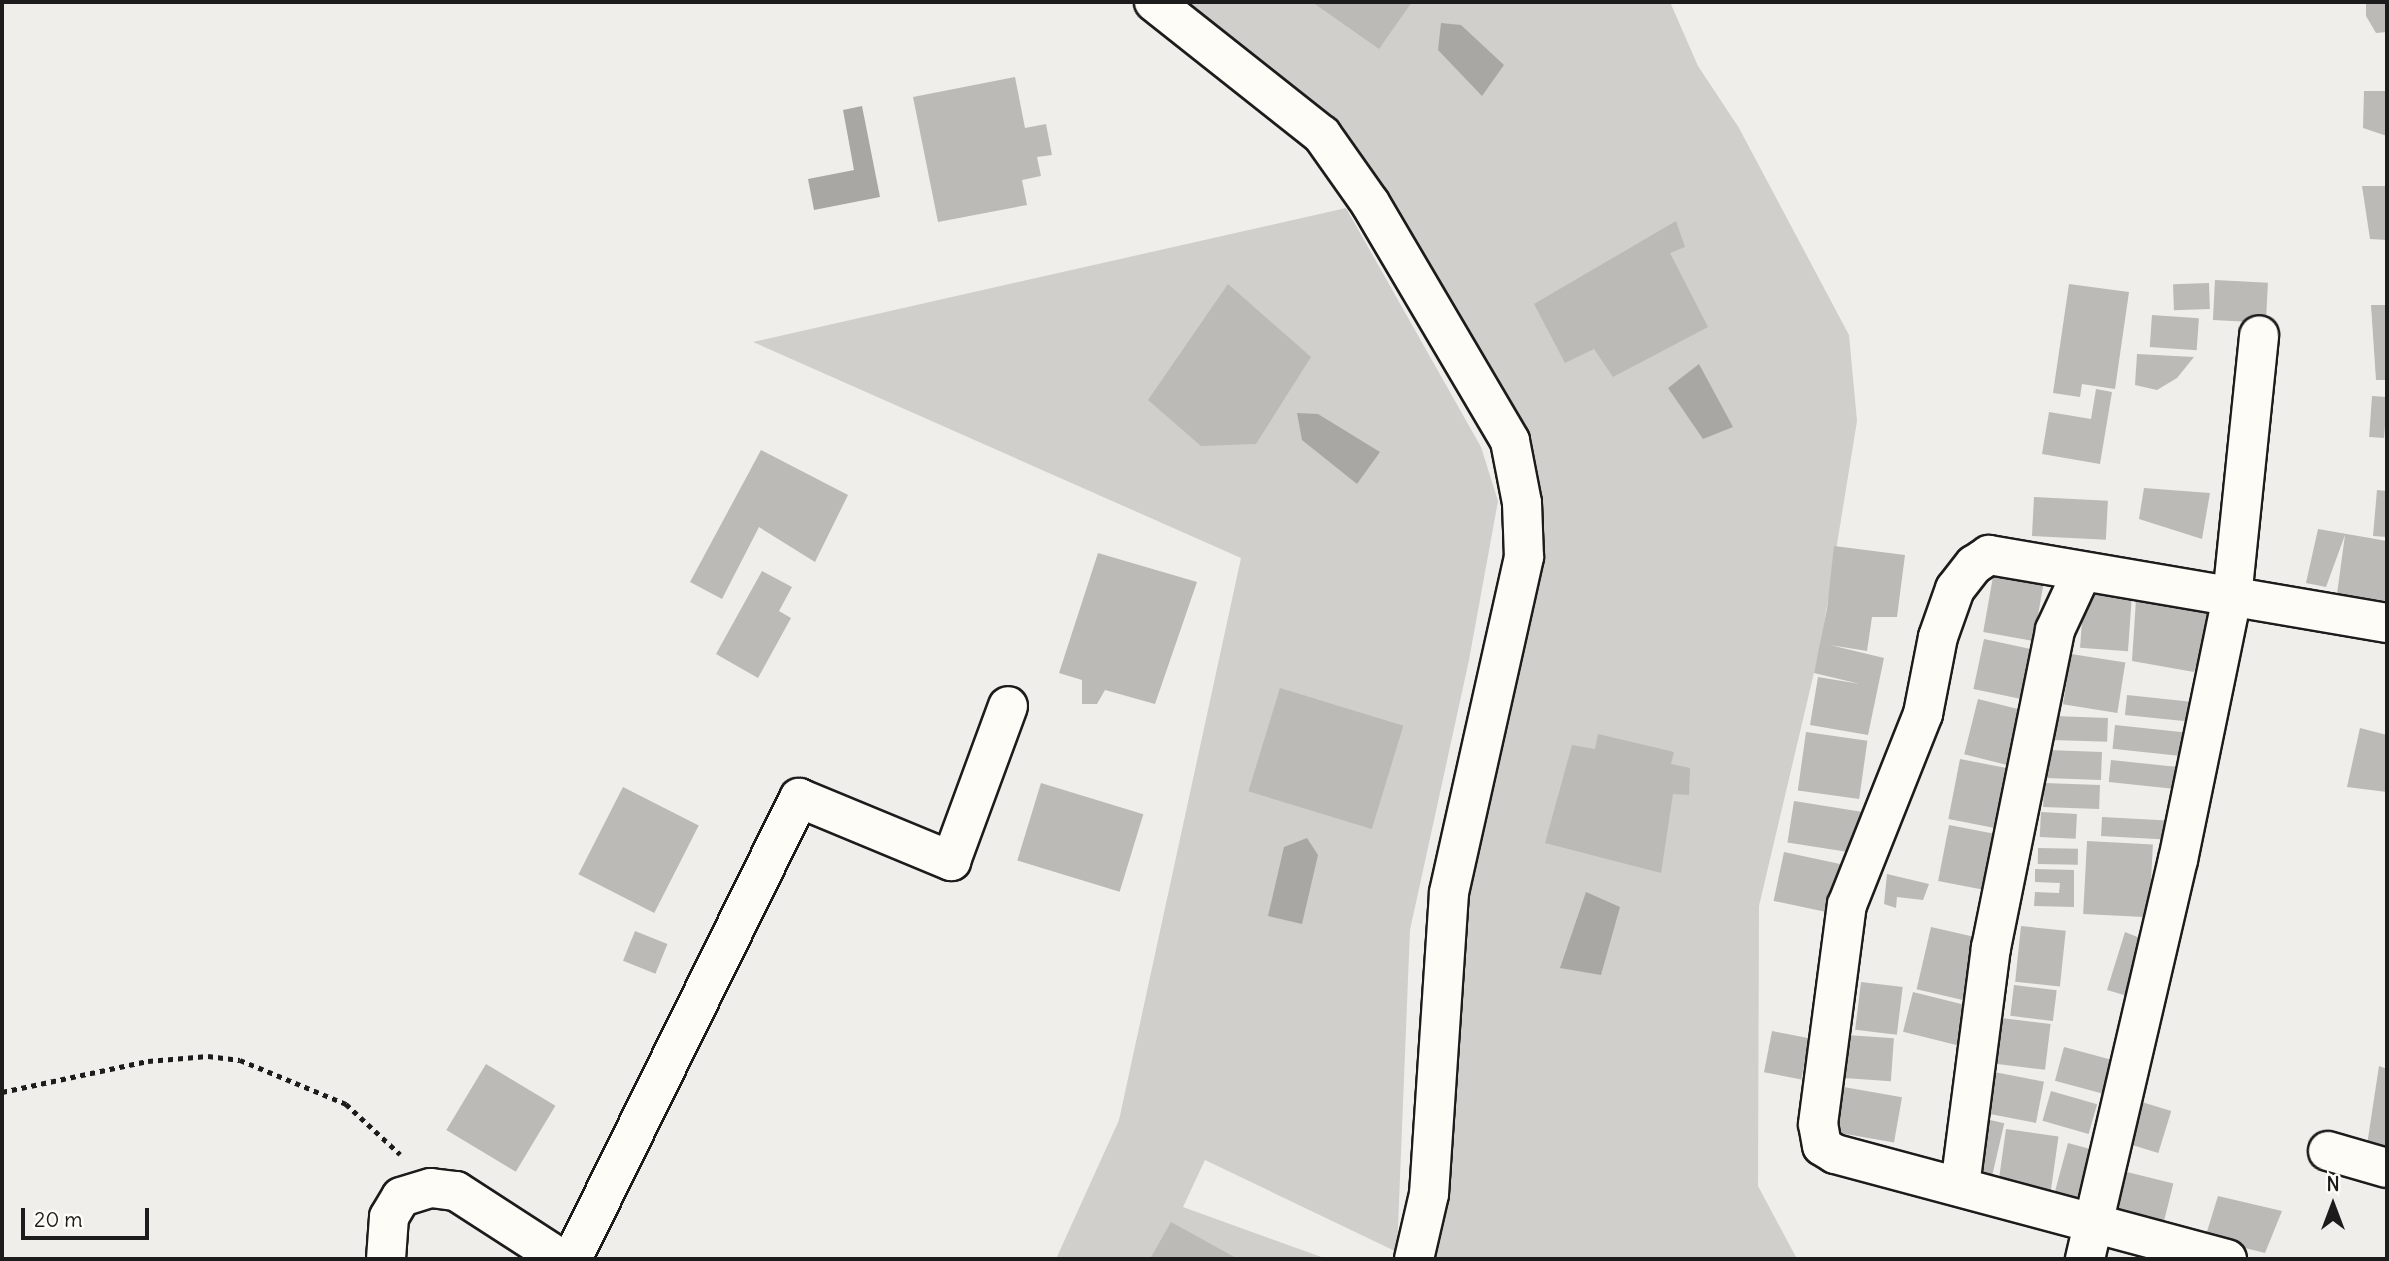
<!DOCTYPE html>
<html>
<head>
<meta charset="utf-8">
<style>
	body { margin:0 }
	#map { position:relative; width:2389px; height:1261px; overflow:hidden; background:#f0eeea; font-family:Delius,sans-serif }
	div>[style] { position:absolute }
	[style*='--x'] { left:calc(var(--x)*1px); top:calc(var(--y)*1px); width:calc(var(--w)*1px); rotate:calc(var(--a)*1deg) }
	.green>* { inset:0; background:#d0cfcc }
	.water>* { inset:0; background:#a8a7a3 }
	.building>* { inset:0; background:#bbbab6; transform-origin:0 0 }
	.path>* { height:4.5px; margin-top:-2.25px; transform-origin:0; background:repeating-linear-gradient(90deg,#1c1c1c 0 5px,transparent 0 10px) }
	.roads { filter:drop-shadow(2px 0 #1c1c1c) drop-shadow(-2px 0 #1c1c1c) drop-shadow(0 2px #1c1c1c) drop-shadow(0 -2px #1c1c1c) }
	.minor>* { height:38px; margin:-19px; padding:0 19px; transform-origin:19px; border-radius:19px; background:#fdfcf7 }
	span { translate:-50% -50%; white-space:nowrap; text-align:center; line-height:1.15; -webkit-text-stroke:5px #fdfcf7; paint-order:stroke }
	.frame { position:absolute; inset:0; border:4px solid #1c1c1c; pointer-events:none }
	.north { position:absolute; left:2298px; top:1170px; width:70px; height:70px; -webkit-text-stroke:5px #fdfcf7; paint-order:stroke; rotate:0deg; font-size:19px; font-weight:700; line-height:28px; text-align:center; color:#1c1c1c }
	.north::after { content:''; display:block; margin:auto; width:24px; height:32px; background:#1c1c1c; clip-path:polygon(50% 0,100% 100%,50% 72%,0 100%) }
	.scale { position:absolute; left:21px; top:1208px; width:128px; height:32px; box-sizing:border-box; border:4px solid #1c1c1c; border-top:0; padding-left:9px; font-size:21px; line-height:24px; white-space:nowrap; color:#1c1c1c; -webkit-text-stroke:5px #fdfcf7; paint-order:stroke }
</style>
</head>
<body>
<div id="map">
	<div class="green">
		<i style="clip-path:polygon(1155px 2px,1670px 2px,1698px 66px,1739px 128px,1849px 335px,1857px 421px,1821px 643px,1759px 906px,1758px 1186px,1797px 1259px,1414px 1259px,1443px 961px,1522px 502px,1322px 135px)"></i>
		<i style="clip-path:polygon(1346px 208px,1481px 447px,1498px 501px,1469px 660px,1410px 930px,1397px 1252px,1205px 1160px,1183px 1207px,1327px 1259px,1056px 1259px,1119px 1120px,1241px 558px,753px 342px)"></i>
	</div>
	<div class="water">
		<i style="clip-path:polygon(1441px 23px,1461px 25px,1504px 65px,1482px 96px,1438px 50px)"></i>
		<i style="clip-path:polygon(862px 106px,880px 197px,814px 210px,808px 179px,854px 170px,843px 110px)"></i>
		<i style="clip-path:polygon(1699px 364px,1733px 427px,1703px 439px,1668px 388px)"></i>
		<i style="clip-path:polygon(1297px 413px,1318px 414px,1380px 452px,1357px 484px,1302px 440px)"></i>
		<i style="clip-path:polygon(1307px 838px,1318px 855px,1302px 924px,1268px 916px,1284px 847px)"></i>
		<i style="clip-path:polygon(1586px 892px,1620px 907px,1601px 975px,1560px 968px)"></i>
	</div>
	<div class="building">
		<i style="clip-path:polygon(1312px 2px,1412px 2px,1379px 49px)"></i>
		<i style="clip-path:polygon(2366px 2px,2387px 2px,2387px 32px,2376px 33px,2366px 16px)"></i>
		<i style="clip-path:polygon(1015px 77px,1025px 128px,1046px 124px,1052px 155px,1037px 157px,1041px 176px,1022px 180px,1027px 205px,938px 222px,913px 97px)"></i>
		<i style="clip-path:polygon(2364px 91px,2387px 91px,2387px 136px,2363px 128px)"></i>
		<i style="clip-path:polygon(2362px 186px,2387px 186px,2387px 240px,2370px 239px)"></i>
		<i style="clip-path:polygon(1676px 221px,1685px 247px,1670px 253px,1708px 327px,1613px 377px,1594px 349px,1565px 363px,1534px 304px)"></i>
		<i style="left:2215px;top:280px;width:53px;height:40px;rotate:3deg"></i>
		<i style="left:2209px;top:283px;width:26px;height:36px;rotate:88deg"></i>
		<i style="clip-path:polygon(1228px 284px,1311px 357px,1256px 444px,1201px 446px,1148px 400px)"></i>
		<i style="clip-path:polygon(2069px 284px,2129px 292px,2115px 389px,2082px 384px,2080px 397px,2053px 393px)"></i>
		<i style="clip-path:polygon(2371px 305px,2387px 305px,2387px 380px,2376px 380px)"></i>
		<i style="left:2152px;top:315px;width:47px;height:32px;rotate:4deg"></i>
		<i style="clip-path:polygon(2137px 354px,2194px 357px,2177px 378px,2157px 390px,2135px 385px)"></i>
		<i style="clip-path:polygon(2096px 389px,2112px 392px,2100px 464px,2042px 454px,2049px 412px,2091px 419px)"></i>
		<i style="left:2372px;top:396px;width:15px;height:41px;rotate:4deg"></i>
		<i style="clip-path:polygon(761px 450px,848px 495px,815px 562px,759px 527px,722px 599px,690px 582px)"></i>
		<i style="clip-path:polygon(2144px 488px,2210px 493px,2202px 539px,2139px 519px)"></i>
		<i style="clip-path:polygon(2377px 490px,2387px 491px,2387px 537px,2373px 536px)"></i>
		<i style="left:2034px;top:497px;width:74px;height:39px;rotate:3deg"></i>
		<i style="clip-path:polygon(2318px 529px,2387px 541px,2387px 601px,2337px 594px,2345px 535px,2326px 587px,2306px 583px)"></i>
		<i style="clip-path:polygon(1834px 546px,1905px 555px,1897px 617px,1872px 617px,1867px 651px,1830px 645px,1884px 658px,1868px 735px,1810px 725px,1818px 677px,1860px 684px,1814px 673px,1827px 609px)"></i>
		<i style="clip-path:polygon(1098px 553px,1197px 582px,1155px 704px,1105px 690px,1097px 704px,1082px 704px,1082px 680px,1059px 673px)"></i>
		<i style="clip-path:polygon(762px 571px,792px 587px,779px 611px,791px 618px,758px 678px,716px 654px)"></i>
		<i style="left:1994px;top:571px;width:51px;height:62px;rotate:10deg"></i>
		<i style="left:2084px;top:592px;width:48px;height:56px;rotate:4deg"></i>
		<i style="clip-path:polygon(2136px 599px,2215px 608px,2194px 672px,2132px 661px)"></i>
		<i style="left:1984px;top:639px;width:50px;height:51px;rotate:12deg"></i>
		<i style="left:2071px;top:654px;width:55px;height:51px;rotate:9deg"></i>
		<i style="left:1280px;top:688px;width:129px;height:108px;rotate:17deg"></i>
		<i style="left:2127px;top:695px;width:64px;height:20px;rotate:6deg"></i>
		<i style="left:1978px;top:699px;width:44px;height:57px;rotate:14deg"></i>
		<i style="left:2054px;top:716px;width:54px;height:24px;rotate:2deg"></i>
		<i style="left:2115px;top:725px;width:71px;height:24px;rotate:6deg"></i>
		<i style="clip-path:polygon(2360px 728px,2387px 735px,2387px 792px,2347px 787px)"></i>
		<i style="left:1806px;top:732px;width:62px;height:59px;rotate:8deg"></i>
		<i style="clip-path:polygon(1598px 734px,1674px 752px,1671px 764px,1690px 768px,1689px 795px,1673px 794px,1661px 873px,1545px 843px,1572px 745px,1595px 749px)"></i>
		<i style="left:2047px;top:750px;width:55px;height:28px;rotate:2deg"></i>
		<i style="left:1960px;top:759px;width:54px;height:61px;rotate:11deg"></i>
		<i style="left:2111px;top:760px;width:67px;height:22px;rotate:6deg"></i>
		<i style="left:1041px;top:783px;width:107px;height:81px;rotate:17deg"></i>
		<i style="left:2044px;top:783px;width:56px;height:24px;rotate:2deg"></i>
		<i style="left:623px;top:787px;width:85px;height:98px;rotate:27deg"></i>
		<i style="left:1794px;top:801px;width:68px;height:42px;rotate:9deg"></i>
		<i style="left:2041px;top:812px;width:36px;height:25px;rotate:3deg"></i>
		<i style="left:2102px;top:817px;width:65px;height:19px;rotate:3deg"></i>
		<i style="left:1949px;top:825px;width:54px;height:57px;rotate:11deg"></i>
		<i style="left:2087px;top:841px;width:66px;height:73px;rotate:3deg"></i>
		<i style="left:2038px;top:848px;width:40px;height:16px;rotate:1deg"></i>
		<i style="left:1784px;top:852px;width:61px;height:50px;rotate:12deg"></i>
		<i style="clip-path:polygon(2035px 869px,2074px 870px,2074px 907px,2034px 906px,2035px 892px,2059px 893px,2060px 883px,2035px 882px)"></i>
		<i style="clip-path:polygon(1887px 874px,1929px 884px,1923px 900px,1897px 897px,1896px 908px,1884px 904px)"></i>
		<i style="left:2021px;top:926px;width:45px;height:56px;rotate:6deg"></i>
		<i style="left:1931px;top:927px;width:55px;height:64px;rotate:13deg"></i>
		<i style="left:635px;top:931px;width:35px;height:32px;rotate:22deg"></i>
		<i style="clip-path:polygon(2125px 932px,2145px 940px,2131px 997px,2107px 990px)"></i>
		<i style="left:1861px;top:982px;width:42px;height:48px;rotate:7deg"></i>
		<i style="left:2014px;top:985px;width:43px;height:31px;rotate:7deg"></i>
		<i style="left:1913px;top:992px;width:58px;height:41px;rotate:14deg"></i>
		<i style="left:2001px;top:1018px;width:50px;height:46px;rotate:7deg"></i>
		<i style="left:1772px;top:1031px;width:38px;height:42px;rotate:11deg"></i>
		<i style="left:1847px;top:1035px;width:47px;height:43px;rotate:4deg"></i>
		<i style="left:2064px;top:1047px;width:49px;height:35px;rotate:15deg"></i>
		<i style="left:486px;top:1064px;width:81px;height:77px;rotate:31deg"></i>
		<i style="clip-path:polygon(2379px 1066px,2387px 1069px,2387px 1147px,2367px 1145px)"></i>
		<i style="left:1989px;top:1071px;width:56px;height:42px;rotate:11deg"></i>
		<i style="left:1838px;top:1086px;width:65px;height:46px;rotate:10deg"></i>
		<i style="left:2051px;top:1091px;width:48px;height:31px;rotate:16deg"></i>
		<i style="left:2132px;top:1099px;width:41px;height:44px;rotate:17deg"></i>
		<i style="left:1977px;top:1117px;width:28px;height:56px;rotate:13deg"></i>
		<i style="left:2006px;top:1129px;width:53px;height:57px;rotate:8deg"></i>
		<i style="left:2068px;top:1143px;width:23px;height:56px;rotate:15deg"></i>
		<i style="left:2119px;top:1170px;width:56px;height:47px;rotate:14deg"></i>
		<i style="clip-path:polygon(2218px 1196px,2282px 1211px,2265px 1253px,2205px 1238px)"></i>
		<i style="clip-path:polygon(1171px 1222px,1238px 1259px,1150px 1259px)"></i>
	</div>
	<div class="path">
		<i style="--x:2;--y:1092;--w:149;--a:-12"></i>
		<i style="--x:148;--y:1061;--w:60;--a:-4.8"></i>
		<i style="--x:208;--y:1056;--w:32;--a:7"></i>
		<i style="--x:240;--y:1060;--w:115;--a:22.5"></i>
		<i style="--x:346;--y:1104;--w:74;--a:42.8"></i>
	</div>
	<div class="roads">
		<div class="minor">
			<i style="--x:1154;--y:2;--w:214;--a:38.4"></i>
			<i style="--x:1322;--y:135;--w:83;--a:54.8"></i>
			<i style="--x:1370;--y:203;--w:276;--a:59.5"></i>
			<i style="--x:1510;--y:441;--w:63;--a:79"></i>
			<i style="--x:1522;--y:503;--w:54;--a:87.9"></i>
			<i style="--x:1524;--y:557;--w:344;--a:102.6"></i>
			<i style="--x:1449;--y:893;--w:302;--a:93.8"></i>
			<i style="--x:1429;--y:1194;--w:67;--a:103"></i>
			<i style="--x:2328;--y:1151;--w:61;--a:16.1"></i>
			<i style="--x:1960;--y:1186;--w:240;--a:-82.6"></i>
			<i style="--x:1991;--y:948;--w:324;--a:-78.6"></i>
			<i style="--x:2055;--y:630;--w:64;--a:-65"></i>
			<i style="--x:386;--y:1259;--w:42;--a:-85.9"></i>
			<i style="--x:389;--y:1217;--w:23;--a:-59"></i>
			<i style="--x:401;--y:1197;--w:31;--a:-17"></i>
			<i style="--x:431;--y:1188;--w:25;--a:7"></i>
			<i style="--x:456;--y:1191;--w:125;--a:32.9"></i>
			<i style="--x:572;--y:1259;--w:514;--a:-63.78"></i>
			<i style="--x:799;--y:798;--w:165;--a:22.5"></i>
			<i style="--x:951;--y:861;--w:165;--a:-69.8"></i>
			<i style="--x:2085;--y:1259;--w:410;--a:-76.9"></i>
			<i style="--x:2178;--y:860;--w:268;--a:-78.4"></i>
			<i style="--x:2232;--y:598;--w:264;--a:-84.1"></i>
			<i style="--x:2227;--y:1259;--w:406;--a:-165"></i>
			<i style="--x:1835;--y:1154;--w:15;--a:-148"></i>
			<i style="--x:1822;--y:1146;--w:22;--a:-100"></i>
			<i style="--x:1818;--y:1124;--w:221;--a:-82.5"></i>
			<i style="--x:1847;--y:905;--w:206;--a:-68.3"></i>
			<i style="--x:1923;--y:714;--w:78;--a:-79"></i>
			<i style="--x:1938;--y:637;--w:51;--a:-70.5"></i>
			<i style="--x:1955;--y:589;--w:31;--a:-52"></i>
			<i style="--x:1974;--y:565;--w:18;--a:-34"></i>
			<i style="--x:1989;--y:555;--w:404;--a:9.7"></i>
		</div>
	</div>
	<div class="frame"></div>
	<div class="north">N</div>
	<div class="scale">20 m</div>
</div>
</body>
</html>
